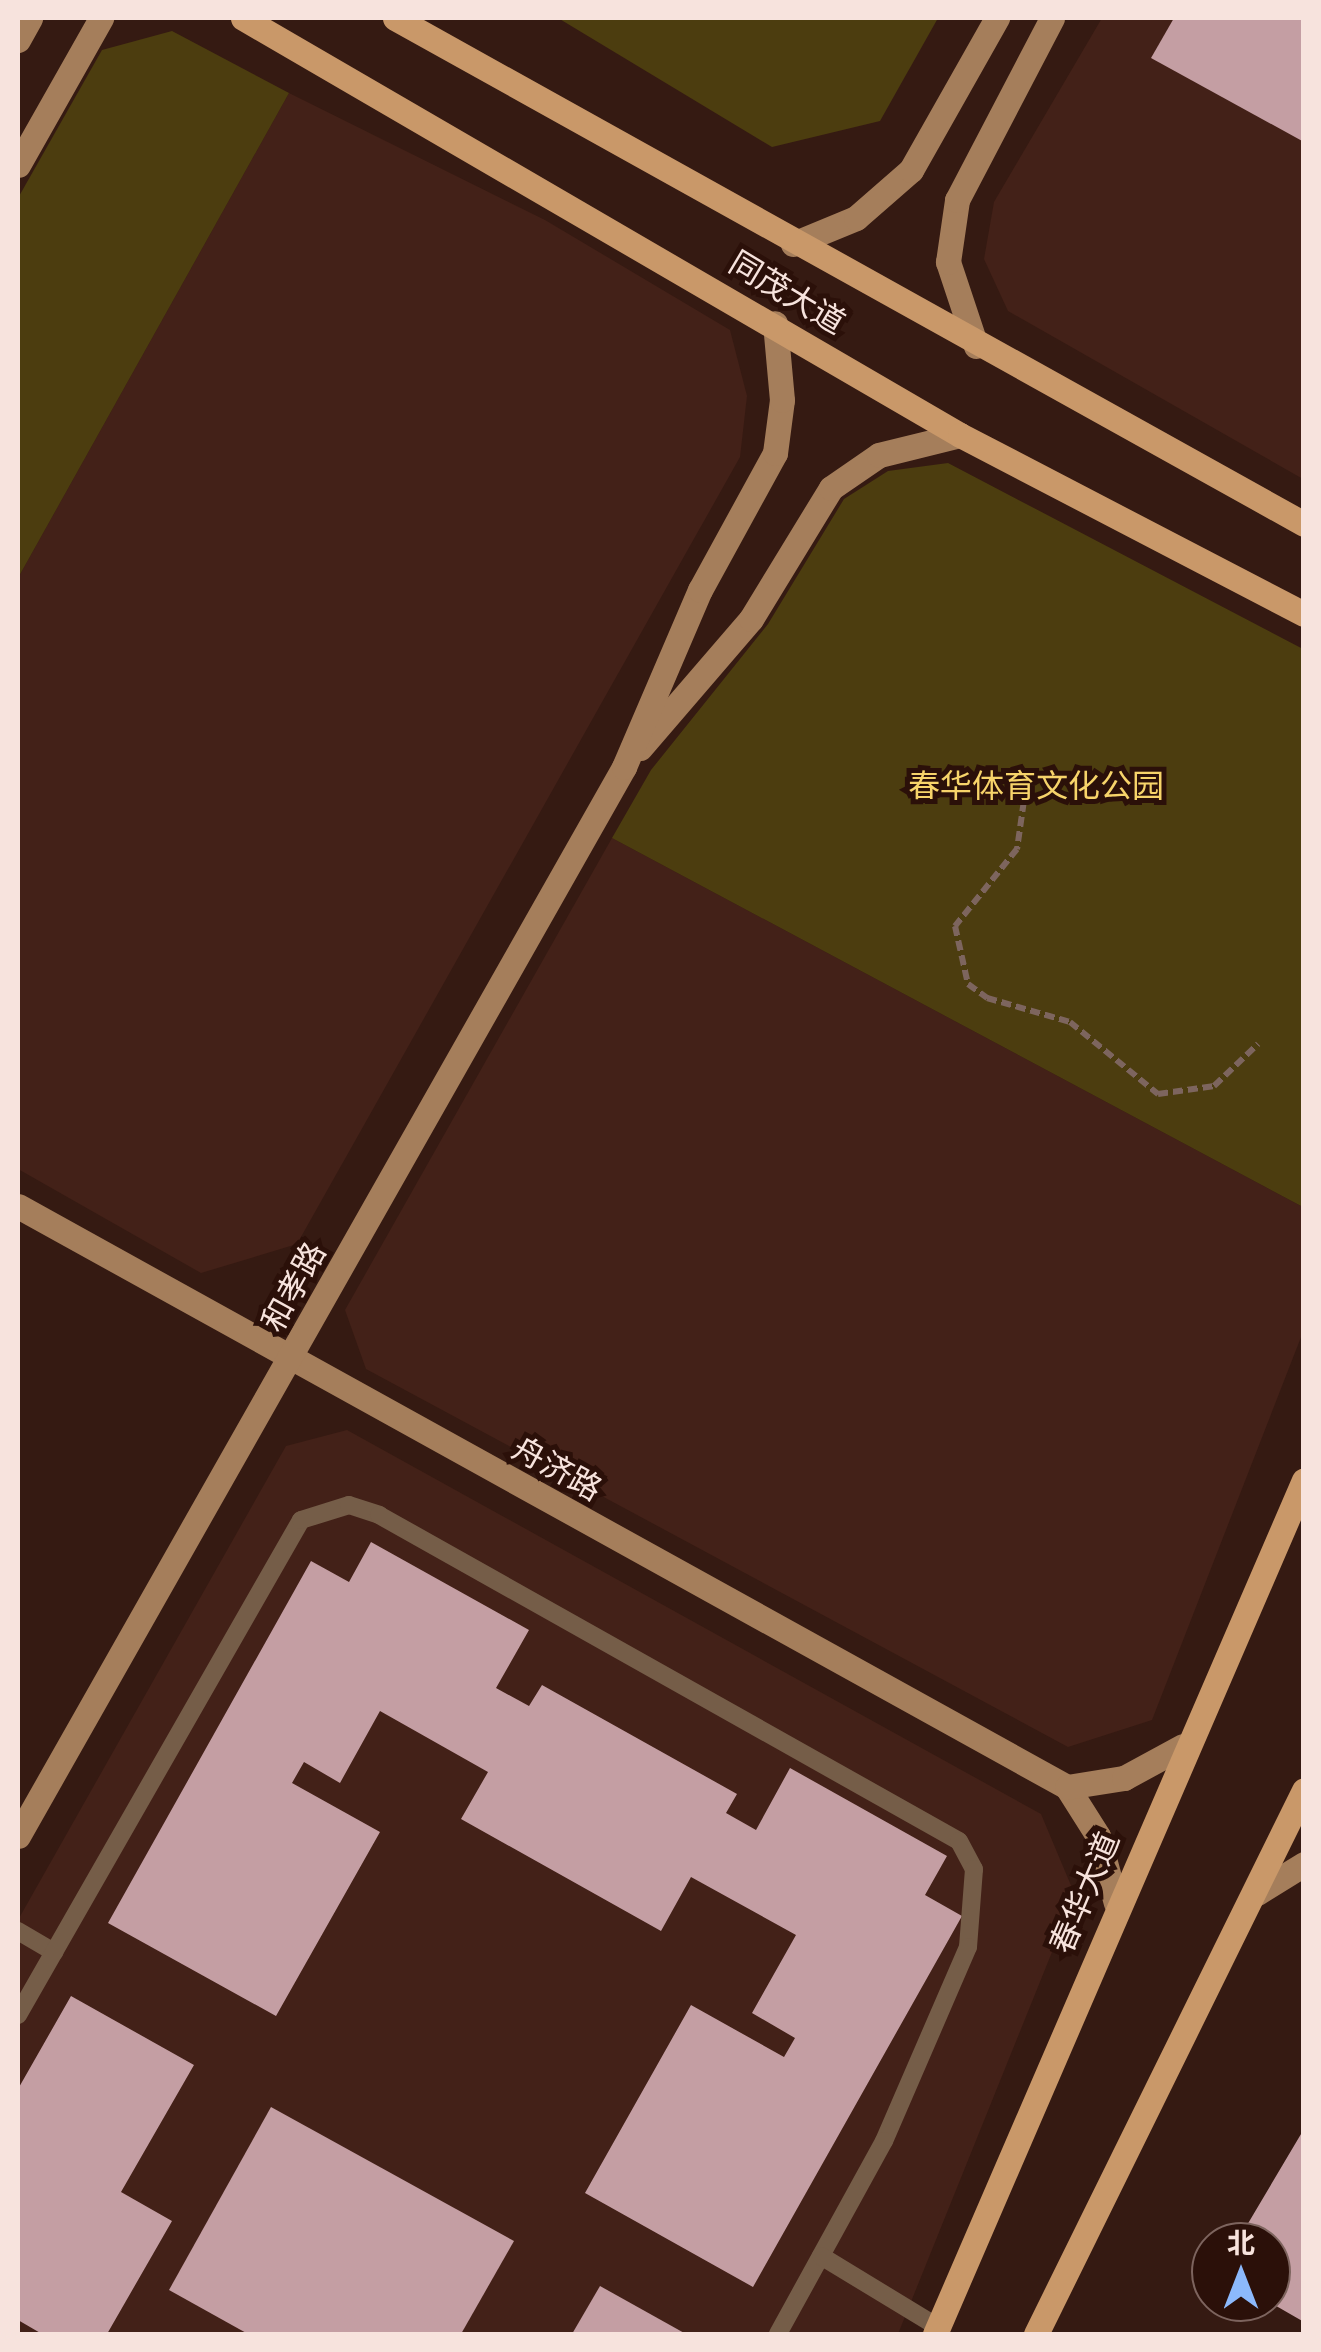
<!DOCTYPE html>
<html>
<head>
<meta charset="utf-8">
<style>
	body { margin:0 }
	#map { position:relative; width:1321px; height:2352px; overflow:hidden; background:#351a12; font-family:"Fira Sans","Noto Sans SC",sans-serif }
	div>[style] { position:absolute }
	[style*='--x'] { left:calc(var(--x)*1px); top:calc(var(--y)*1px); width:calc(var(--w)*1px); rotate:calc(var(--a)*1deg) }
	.built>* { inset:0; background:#432118 }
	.green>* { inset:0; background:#4c3d0f }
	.building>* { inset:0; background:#c49ea3 }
	.path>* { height:6px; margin-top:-3px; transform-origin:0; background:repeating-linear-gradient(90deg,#7d655e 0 10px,transparent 0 15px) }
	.lane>* { height:18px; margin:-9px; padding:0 9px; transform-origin:9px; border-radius:9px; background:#755d48 }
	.secondary>* { height:25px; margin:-12.5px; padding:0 12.5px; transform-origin:12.5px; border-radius:12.5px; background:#a57e5b }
	.primary>* { height:25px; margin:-12.5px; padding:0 12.5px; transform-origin:12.5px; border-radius:12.5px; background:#c99869 }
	span { translate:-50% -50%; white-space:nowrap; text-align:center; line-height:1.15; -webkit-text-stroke:10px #2b1009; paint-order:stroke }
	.street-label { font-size:32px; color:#f7e3dd }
	.park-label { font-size:32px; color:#f7d46a }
	.frame { position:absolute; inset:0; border:20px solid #f7e3dd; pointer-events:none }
	.north { position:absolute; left:1191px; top:2222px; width:100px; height:100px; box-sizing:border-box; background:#2b1009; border:2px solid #7d645e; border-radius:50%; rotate:0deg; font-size:28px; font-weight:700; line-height:40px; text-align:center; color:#f7e3dd }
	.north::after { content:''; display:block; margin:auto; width:35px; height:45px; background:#8cb9fc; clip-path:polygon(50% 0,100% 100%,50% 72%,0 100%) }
</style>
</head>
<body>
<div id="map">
	<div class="built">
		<i style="clip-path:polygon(1102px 18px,1303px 18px,1303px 479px,1008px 311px,984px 259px,994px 202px)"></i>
		<i style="clip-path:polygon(289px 93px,545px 220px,730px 330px,747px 396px,740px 457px,297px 1244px,201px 1273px,18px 1169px,18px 578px)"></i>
		<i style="clip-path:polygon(612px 838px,1303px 1207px,1303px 1332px,1152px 1720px,1068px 1747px,366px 1369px,345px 1310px)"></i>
		<i style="clip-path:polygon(347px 1430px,1041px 1814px,1075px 1895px,898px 2334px,18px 2334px,18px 1920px,286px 1446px)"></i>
	</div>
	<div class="green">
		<i style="clip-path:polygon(558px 18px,938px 18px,880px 121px,772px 147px)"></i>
		<i style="clip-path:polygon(172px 31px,289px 93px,18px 578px,18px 198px,102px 50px)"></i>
		<i style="clip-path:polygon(948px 463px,1303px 649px,1303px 1207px,612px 838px,651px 770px,768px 624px,844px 499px,888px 471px)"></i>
	</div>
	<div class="building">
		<i style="clip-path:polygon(1174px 18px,1304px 18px,1304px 142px,1151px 58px)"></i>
		<i style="clip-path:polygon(371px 1542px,529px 1630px,496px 1688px,529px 1706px,542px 1685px,737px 1794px,726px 1813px,756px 1830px,790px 1768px,947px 1856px,925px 1895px,962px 1916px,753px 2287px,585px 2193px,691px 2005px,784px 2057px,795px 2038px,752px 2013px,796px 1935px,691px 1877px,661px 1931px,461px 1819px,488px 1772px,380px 1711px,340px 1783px,304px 1762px,292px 1783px,380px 1832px,276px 2016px,108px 1923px,311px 1561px,349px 1582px)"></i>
		<i style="clip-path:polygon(71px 1996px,194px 2065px,121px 2192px,172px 2221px,107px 2334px,42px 2334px,18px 2320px,18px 2089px)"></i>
		<i style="clip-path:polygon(271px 2107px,514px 2241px,461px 2334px,248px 2334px,169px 2290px)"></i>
		<i style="clip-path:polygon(1304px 2129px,1304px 2322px,1271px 2303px,1271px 2242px,1237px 2242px)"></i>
		<i style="clip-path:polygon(600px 2286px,686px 2334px,572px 2334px)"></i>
	</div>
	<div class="path">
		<i style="--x:1028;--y:772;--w:78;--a:98.1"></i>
		<i style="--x:1017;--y:849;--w:99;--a:128.8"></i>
		<i style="--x:955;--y:926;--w:59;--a:77.4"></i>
		<i style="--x:968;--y:984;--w:24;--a:36"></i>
		<i style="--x:987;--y:998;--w:86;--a:16.1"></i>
		<i style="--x:1070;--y:1022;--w:114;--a:39.3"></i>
		<i style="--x:1158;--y:1094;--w:57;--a:-8.1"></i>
		<i style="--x:1214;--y:1086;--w:61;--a:-43.7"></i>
	</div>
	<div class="lane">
		<i style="--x:18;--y:1931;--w:42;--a:30.3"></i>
		<i style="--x:18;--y:2015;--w:570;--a:-60.24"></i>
		<i style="--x:301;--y:1520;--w:50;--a:-17.4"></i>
		<i style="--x:349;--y:1505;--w:32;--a:18"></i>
		<i style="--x:379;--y:1515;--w:665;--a:29.34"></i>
		<i style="--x:959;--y:1841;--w:32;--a:62"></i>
		<i style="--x:974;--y:1869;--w:78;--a:94.4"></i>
		<i style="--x:968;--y:1947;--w:211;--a:113.4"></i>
		<i style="--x:884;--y:2141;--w:220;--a:118.8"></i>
		<i style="--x:821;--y:2256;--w:137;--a:31.3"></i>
	</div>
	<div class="secondary">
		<i style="--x:18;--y:40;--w:25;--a:-61"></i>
		<i style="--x:18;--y:165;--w:169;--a:-60.5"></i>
		<i style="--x:793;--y:244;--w:68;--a:-22.4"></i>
		<i style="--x:856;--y:218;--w:73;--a:-41.1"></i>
		<i style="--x:911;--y:170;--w:175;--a:-60.5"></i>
		<i style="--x:976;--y:346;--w:89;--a:-108.4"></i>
		<i style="--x:948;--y:262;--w:63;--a:-81.7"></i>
		<i style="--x:957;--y:200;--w:205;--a:-62.4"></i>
		<i style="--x:640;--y:748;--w:170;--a:-49.3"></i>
		<i style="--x:751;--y:619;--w:153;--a:-58.6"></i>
		<i style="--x:831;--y:488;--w:58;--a:-34.5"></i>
		<i style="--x:879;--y:455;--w:83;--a:-13.9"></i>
		<i style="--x:18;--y:1206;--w:1199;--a:28.98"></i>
		<i style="--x:1067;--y:1787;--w:58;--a:57.7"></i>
		<i style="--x:1098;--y:1836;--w:69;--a:75"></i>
		<i style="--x:1067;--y:1787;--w:58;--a:-9"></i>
		<i style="--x:1124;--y:1778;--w:67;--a:-28.5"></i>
		<i style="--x:18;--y:1836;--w:1229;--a:-60.45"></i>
		<i style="--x:624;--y:767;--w:193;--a:-66.8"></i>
		<i style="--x:700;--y:590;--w:156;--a:-61.3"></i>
		<i style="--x:775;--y:453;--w:53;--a:-82.5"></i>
		<i style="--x:782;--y:400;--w:77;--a:-95.2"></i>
		<i style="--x:1257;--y:1893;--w:55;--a:-31.7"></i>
	</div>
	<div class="primary">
		<i style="--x:243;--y:18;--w:829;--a:30.18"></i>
		<i style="--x:960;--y:435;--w:388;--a:27.5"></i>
		<i style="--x:395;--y:18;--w:1040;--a:29.1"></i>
		<i style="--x:935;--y:2334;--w:930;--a:-66.63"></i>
		<i style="--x:1036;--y:2334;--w:606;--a:-63.77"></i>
	</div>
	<div class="street-label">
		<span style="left:787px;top:293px;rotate:31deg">同茂大道</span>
		<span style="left:294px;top:1287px;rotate:-61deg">和孝路</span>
		<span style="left:557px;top:1469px;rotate:29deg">舟济路</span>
		<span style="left:1085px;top:1893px;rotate:-67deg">春华大道</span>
	</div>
	<div class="park-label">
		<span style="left:1036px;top:786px">春华体育文化公园</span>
	</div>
	<div class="frame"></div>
	<div class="north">北</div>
</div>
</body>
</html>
